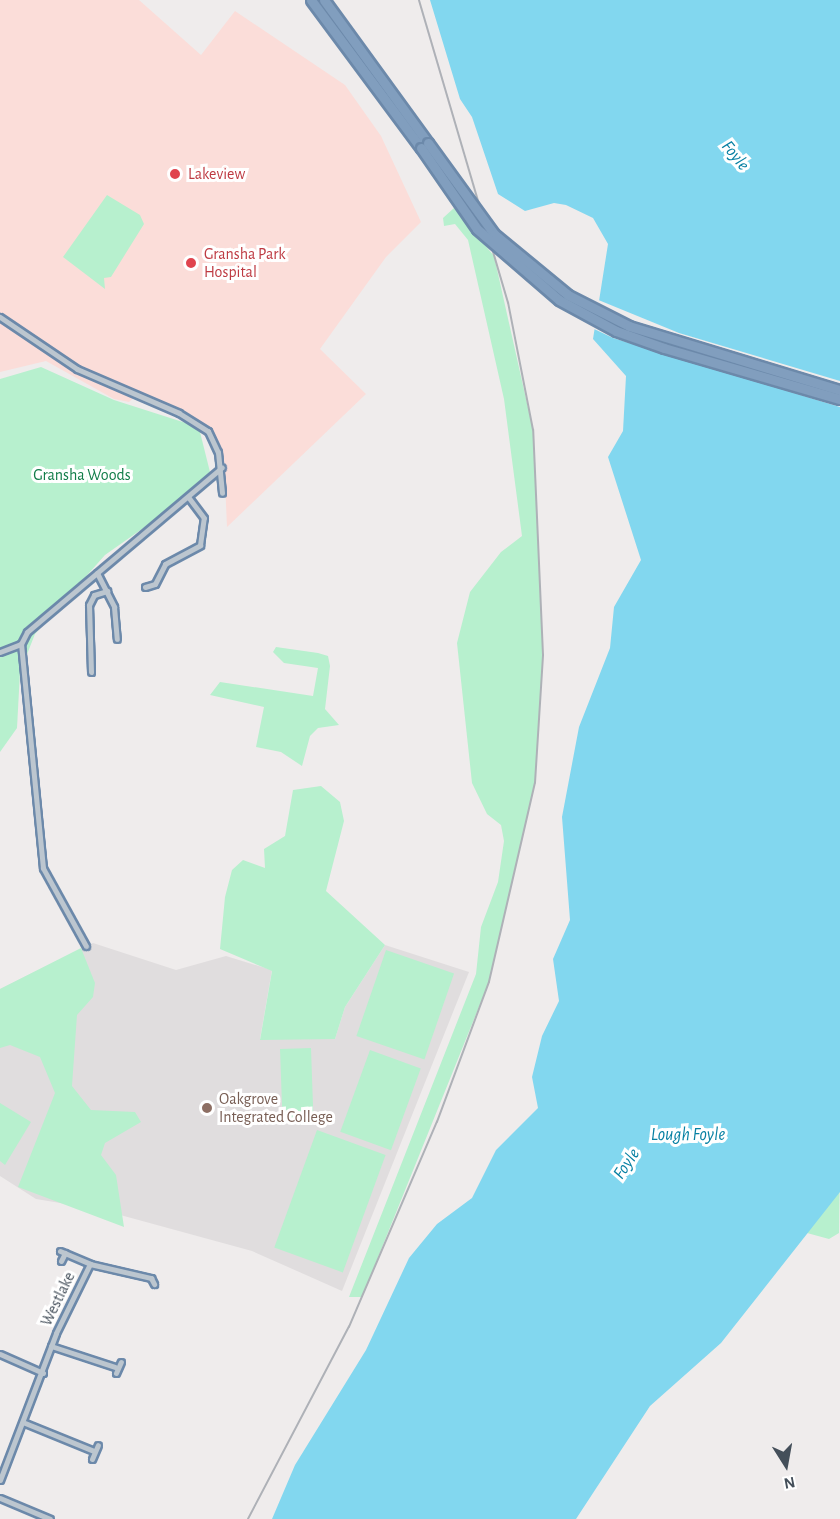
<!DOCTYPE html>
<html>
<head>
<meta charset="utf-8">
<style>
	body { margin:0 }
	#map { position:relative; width:840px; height:1519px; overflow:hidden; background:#efecec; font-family:"Alegreya Sans",sans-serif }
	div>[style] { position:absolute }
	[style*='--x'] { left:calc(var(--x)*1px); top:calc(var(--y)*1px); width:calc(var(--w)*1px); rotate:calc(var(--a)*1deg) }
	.education>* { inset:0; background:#e0ddde }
	.medical>* { inset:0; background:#fbddd9 }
	.green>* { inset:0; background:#b7f0ce; transform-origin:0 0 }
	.water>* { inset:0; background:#82d7ef }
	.pier>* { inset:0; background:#efecec }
	.roads { filter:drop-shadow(2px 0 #6c89aa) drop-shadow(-2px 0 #6c89aa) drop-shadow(0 2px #6c89aa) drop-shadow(0 -2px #6c89aa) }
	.street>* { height:5px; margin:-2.5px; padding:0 2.5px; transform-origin:2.5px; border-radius:2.5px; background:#bcc6cf }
	.highway>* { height:9px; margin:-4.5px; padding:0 4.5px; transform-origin:4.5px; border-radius:4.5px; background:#819ebe }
	.rail>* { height:1.5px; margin:-0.75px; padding:0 0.75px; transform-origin:0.75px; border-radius:0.75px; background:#aeb1b7 }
	.bridges { filter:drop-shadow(2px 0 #6c89aa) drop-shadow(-2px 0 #6c89aa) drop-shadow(0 2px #6c89aa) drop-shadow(0 -2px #6c89aa) }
	.highway-bridge>* { height:9px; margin:-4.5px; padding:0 4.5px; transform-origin:4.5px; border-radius:4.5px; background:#819ebe }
	.dots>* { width:16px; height:16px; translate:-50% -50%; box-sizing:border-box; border:3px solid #fff; border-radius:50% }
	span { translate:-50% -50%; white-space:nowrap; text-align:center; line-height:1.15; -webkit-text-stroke:6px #fff; paint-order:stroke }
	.health-label { font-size:16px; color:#be3a42 }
	.left { translate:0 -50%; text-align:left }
	.park-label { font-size:16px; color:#127d49 }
	.education-label { font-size:16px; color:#785e54 }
	.street-label { font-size:16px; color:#444f5a }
	.water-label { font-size:18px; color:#0780a3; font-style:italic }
	.north { position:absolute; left:756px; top:1435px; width:60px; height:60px; -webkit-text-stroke:4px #fff; paint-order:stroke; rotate:169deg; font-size:16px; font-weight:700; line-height:24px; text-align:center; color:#444f5a }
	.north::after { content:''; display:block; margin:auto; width:21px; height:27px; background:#444f5a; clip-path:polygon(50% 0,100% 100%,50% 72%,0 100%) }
</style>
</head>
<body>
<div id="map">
	<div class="education">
		<i style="clip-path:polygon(93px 943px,176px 970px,226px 956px,272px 970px,260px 1039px,335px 1039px,345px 1007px,385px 945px,469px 972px,342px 1291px,252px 1251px,102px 1210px,36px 1199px,0 1176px,0 989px)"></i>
	</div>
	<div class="medical">
		<i style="clip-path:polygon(0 0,139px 0,201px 55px,235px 11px,345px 85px,381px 136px,421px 222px,386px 257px,320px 349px,366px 394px,227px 527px,224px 459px,212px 430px,174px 406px,138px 394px,129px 402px,114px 399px,46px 361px,0 372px)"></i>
	</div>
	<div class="green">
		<i style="clip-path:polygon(107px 195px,140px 215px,144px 224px,111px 277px,104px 278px,105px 289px,63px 257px)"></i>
		<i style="clip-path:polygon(454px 208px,494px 256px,533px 430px,543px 655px,535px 783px,489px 982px,362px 1297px,349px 1297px,476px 974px,481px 927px,498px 882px,504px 841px,501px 825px,487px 814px,472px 783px,457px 643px,470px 592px,501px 552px,522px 536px,504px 399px,468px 240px,455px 224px,444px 226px,443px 218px)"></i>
		<i style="clip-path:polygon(41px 367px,114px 400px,189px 424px,200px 432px,210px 472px,186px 498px,105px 555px,35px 634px,20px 672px,17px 728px,0 752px,0 379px)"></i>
		<i style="clip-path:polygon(276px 647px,318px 653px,328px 656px,330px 666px,325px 709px,339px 725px,318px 728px,310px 736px,302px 766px,281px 752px,256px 747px,264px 707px,210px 695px,220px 682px,313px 696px,318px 668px,284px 663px,273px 652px)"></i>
		<i style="clip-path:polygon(321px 786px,340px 802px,344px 821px,326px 891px,385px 945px,345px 1007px,335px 1039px,260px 1040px,272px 971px,220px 949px,225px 897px,232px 870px,243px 860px,265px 868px,264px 849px,285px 836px,293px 790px)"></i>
		<i style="clip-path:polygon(81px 948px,95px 983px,93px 997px,77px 1015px,72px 1086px,91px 1110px,135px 1112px,141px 1122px,105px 1143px,101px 1155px,116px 1175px,124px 1227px,18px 1187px,55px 1093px,40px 1057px,10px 1045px,0 1048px,0 989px)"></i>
		<i style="left:386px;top:950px;width:72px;height:91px;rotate:19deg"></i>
		<i style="left:311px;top:1048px;width:71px;height:31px;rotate:88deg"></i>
		<i style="left:370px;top:1050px;width:54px;height:87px;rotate:20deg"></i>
		<i style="clip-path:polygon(0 1103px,31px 1122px,5px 1165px,0 1161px)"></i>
		<i style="left:317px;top:1130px;width:73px;height:125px;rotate:20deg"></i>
		<i style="clip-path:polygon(840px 1158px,839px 1233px,829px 1239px,807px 1233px,786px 1246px)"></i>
	</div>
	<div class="water">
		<i style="clip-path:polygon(430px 0,840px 0,840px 1192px,721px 1343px,650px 1406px,576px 1519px,272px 1519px,295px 1465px,366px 1350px,409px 1258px,437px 1224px,472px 1198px,496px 1150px,538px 1108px,532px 1077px,542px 1036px,559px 1001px,553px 959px,570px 920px,562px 817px,579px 727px,610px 648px,614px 607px,641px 560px,608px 457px,623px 431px,626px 376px,593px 339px,608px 244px,593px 218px,566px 205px,554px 203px,525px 211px,498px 194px,472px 117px,460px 99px)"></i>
	</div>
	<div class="pier">
		<i style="clip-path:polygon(596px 299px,679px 333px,840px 381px,840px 407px,613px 338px,592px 328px)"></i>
	</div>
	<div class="roads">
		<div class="street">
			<i style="--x:0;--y:317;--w:93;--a:34"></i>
			<i style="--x:77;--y:369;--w:111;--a:23.3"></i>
			<i style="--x:179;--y:413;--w:34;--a:32"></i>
			<i style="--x:208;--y:431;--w:23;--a:65"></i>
			<i style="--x:218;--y:452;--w:41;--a:84.4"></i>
			<i style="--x:97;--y:573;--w:38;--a:63"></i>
			<i style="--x:114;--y:607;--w:32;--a:85"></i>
			<i style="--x:145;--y:587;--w:10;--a:-17"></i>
			<i style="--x:155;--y:584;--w:22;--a:-63"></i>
			<i style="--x:165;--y:564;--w:40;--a:-28"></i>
			<i style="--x:200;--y:545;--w:27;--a:-82"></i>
			<i style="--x:204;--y:518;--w:25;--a:-127"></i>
			<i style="--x:0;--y:652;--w:22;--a:-21"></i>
			<i style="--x:91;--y:672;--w:67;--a:-91.7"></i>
			<i style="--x:89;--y:605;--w:11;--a:-63"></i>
			<i style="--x:94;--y:595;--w:14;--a:-17"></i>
			<i style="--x:86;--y:946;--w:89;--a:-118.9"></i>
			<i style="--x:43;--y:868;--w:225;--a:-95.6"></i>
			<i style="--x:21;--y:644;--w:13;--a:-63"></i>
			<i style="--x:27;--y:632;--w:255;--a:-40.2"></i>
			<i style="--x:60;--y:1251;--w:33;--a:23"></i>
			<i style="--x:90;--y:1264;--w:63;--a:12.9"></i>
			<i style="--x:151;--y:1278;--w:7;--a:63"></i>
			<i style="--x:61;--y:1261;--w:9;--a:-63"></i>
			<i style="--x:51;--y:1346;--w:67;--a:18.2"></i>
			<i style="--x:0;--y:1354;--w:47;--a:23.8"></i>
			<i style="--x:116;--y:1373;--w:12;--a:-66"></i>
			<i style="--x:25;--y:1423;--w:74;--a:22.1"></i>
			<i style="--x:92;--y:1459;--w:15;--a:-67"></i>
			<i style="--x:0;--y:1480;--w:157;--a:-69.1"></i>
			<i style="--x:56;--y:1333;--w:77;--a:-63.8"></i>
			<i style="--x:0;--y:1498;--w:54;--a:22.8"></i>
		</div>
		<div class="highway">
			<i style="--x:311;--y:0;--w:184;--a:53.4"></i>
			<i style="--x:324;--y:0;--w:177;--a:54"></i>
		</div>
	</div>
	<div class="rail">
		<i style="--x:248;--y:1519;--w:217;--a:-62.3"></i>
		<i style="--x:349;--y:1327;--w:223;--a:-66.8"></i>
		<i style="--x:437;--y:1122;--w:149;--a:-69.6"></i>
		<i style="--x:489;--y:982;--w:204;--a:-77"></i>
		<i style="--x:535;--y:783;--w:128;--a:-86.4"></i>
		<i style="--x:543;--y:655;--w:225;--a:-92.5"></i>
		<i style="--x:533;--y:430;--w:129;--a:-101.1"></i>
		<i style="--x:508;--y:303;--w:316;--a:-106.4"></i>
	</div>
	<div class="bridges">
		<div class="highway-bridge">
			<i style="--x:428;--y:143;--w:112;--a:54"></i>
			<i style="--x:494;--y:234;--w:96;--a:39.5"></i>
			<i style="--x:568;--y:295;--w:68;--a:26.9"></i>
			<i style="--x:629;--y:326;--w:220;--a:16.9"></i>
			<i style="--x:421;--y:148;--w:98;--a:55.3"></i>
			<i style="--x:477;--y:229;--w:108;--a:40.9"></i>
			<i style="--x:559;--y:300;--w:65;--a:28.5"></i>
			<i style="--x:616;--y:331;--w:51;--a:19.5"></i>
			<i style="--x:664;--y:348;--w:183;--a:16.2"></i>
		</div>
	</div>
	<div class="dots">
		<i style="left:175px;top:174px;background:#e0444e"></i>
		<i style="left:191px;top:263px;background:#e0444e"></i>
		<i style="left:207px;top:1108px;background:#8d6e63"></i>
	</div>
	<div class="health-label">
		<span class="left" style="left:188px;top:174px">Lakeview</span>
		<span class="left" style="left:204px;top:263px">Gransha Park<br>Hospital</span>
	</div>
	<div class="park-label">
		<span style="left:82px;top:475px">Gransha Woods</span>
	</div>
	<div class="education-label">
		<span class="left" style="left:219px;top:1108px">Oakgrove<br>Integrated College</span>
	</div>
	<div class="street-label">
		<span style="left:58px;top:1299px;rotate:-64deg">Westlake</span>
	</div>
	<div class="water-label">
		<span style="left:735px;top:156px;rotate:51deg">Foyle</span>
		<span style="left:688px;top:1135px">Lough Foyle</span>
		<span style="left:627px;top:1164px;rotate:-56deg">Foyle</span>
	</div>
	<div class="north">N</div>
</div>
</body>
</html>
